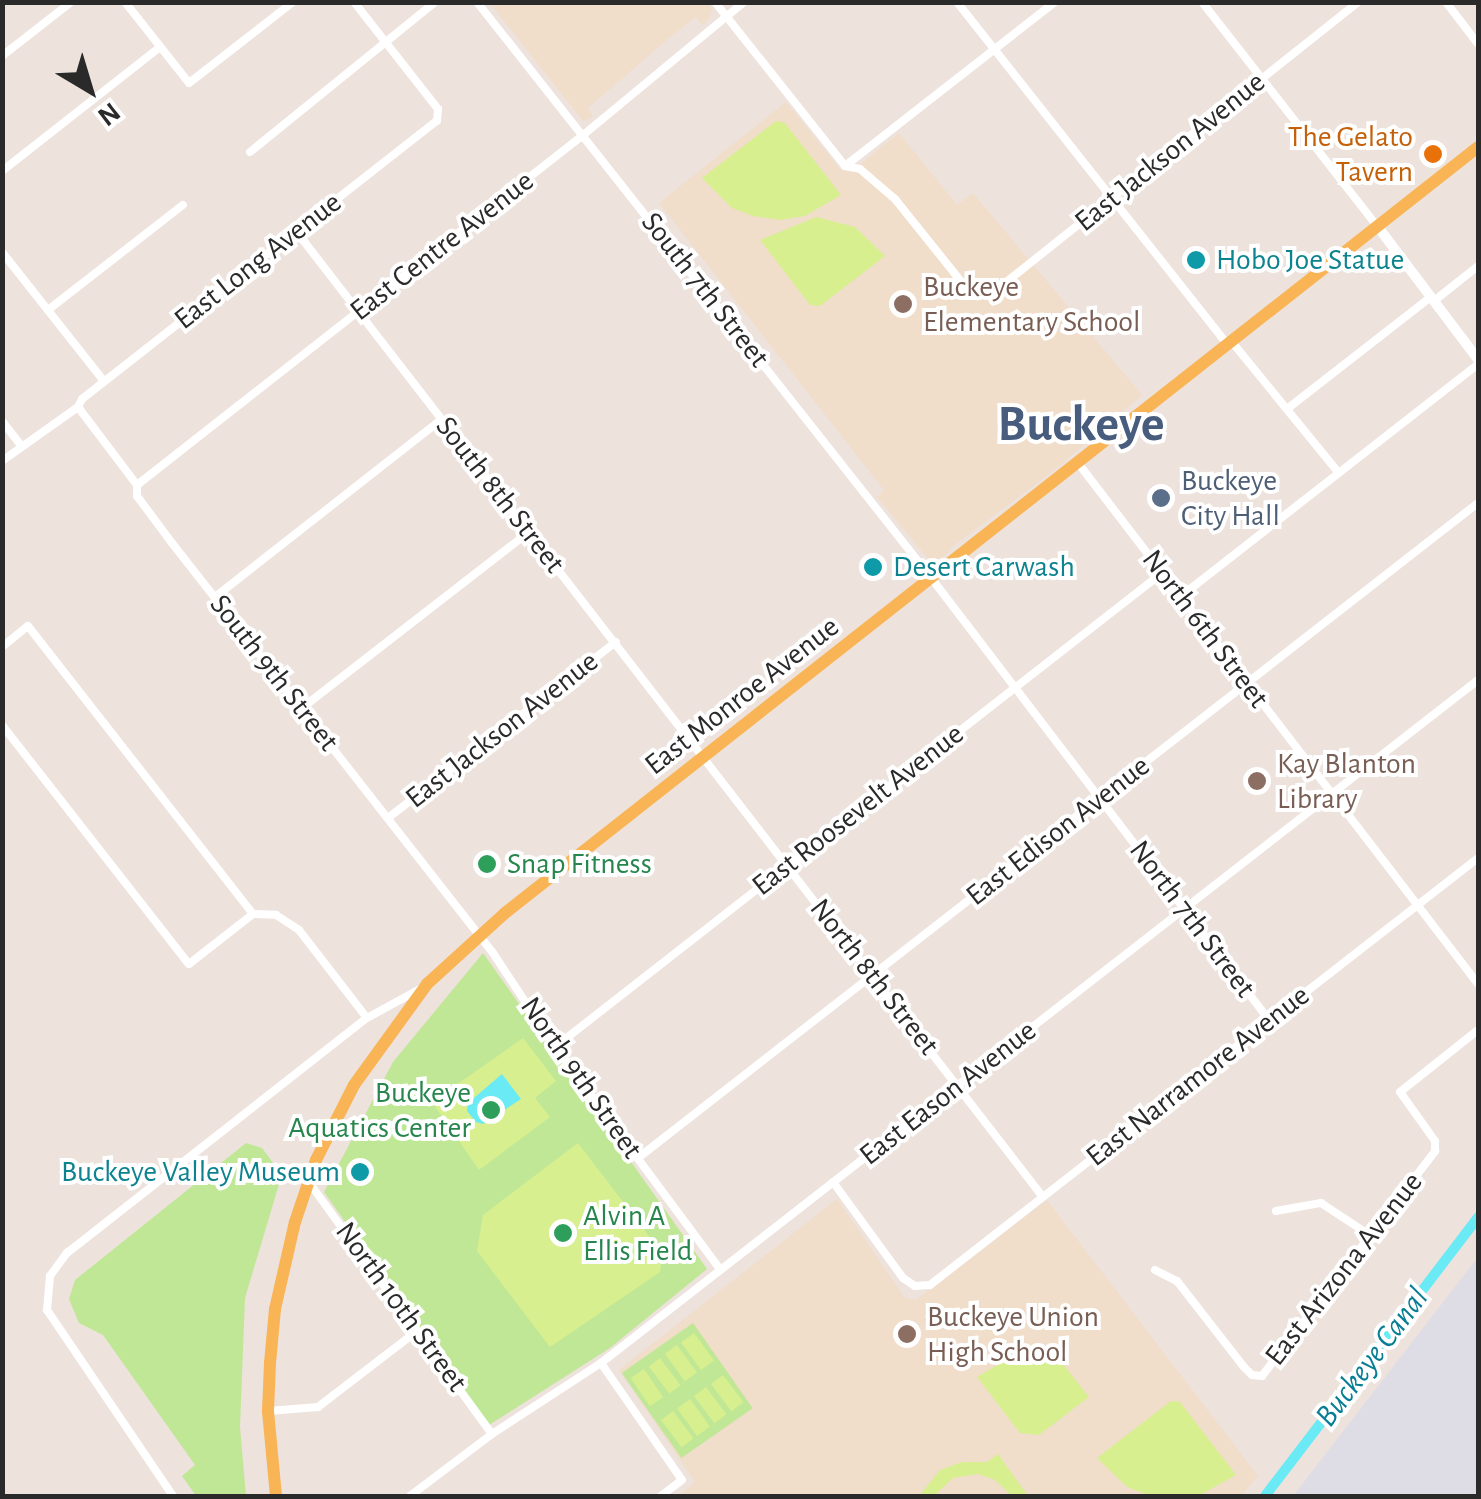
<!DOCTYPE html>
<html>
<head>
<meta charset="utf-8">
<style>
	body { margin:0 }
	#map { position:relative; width:1481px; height:1499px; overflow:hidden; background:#ede2dc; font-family:"Alegreya Sans",sans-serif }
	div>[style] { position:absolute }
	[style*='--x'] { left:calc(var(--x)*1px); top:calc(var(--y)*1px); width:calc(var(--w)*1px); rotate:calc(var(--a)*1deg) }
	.industrial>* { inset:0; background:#dedde5 }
	.education>* { inset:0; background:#f0ddca }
	.green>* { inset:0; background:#c0e795; transform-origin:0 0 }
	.pitch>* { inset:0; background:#d8ef90; transform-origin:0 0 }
	.water>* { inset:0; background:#69eaf5 }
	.canal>* { height:10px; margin:-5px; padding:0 5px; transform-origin:5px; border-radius:5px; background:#69eaf5 }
	.minor>* { height:8px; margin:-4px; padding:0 4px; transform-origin:4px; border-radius:4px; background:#fff }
	.tertiary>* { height:10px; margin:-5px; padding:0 5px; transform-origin:5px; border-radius:5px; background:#fff }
	.primary>* { height:12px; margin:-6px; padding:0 6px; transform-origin:6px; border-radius:6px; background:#f9b455 }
	.dots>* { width:28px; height:28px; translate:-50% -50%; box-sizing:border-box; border:5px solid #fff; border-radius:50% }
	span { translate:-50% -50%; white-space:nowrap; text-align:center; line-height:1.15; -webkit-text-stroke:8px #fff; paint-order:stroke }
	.food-label { font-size:30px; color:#c56008 }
	.right { translate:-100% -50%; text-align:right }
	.street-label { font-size:30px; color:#2a2a2a }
	.culture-label { font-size:30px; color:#0d838f }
	.left { translate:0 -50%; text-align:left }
	.education-label { font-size:30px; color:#785e54 }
	.service-label { font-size:30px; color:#4e5e75 }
	.leisure-label { font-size:30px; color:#27864d }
	.water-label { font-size:32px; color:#077e94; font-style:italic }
	.town-label { font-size:50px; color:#485c7e; font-weight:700 }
	.frame { position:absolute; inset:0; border:5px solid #2a2a2a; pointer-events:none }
	.north { position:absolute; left:40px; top:40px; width:100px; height:100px; -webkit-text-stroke:8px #fff; paint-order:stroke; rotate:142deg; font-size:28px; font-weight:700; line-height:40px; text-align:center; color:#2a2a2a }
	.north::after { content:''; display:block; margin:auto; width:35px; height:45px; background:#2a2a2a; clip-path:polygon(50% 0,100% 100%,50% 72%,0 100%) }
</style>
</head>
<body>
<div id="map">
	<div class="industrial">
		<i style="clip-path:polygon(1478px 1257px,1478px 1496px,1293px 1496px)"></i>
	</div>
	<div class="education">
		<i style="clip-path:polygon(708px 2px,712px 10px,709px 19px,702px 25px,696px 17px,669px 38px,588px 108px,593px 117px,583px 121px,490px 3px)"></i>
		<i style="clip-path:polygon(786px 102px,840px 169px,852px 171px,899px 133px,957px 205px,973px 193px,1142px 395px,1052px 472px,952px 547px,946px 555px,931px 562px,877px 497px,884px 490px,659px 203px)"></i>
		<i style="clip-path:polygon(837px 1199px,905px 1298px,916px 1300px,1047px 1200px,1258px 1476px,1241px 1496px,679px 1496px,695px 1482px,619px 1370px)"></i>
	</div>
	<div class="green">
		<i style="clip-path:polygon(483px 953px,707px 1269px,610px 1348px,489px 1425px,324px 1192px,393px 1062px)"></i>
		<i style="clip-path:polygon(246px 1143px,262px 1148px,276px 1167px,280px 1181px,245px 1298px,240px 1427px,246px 1496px,196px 1496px,182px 1476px,195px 1465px,103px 1335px,79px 1323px,69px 1299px,75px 1280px)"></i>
		<i style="left:693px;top:1323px;width:104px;height:87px;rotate:55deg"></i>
	</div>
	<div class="pitch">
		<i style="clip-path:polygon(776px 121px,785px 123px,841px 195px,805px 216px,780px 220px,753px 216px,732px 208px,702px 178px)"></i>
		<i style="clip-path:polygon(816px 217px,855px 227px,885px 256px,820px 306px,810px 305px,760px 240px)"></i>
		<i style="clip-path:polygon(523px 1038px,556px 1081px,535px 1098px,550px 1117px,479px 1170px,432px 1102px)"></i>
		<i style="clip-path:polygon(578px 1143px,662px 1253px,660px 1272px,550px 1347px,477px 1251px,483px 1215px)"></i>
		<i style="left:694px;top:1333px;width:34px;height:16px;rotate:54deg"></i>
		<i style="left:677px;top:1345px;width:34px;height:15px;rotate:54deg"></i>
		<i style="clip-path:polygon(1024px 1349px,1055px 1354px,1089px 1397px,1039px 1435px,1020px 1433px,977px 1377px)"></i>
		<i style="left:660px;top:1358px;width:34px;height:14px;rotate:53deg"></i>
		<i style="left:644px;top:1369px;width:34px;height:16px;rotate:56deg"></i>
		<i style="left:723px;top:1375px;width:34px;height:15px;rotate:53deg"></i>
		<i style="left:706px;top:1387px;width:34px;height:15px;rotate:53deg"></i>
		<i style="left:690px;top:1399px;width:34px;height:16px;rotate:54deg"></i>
		<i style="clip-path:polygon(1171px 1401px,1180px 1402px,1236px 1475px,1200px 1495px,1148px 1495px,1127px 1487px,1097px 1458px)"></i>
		<i style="left:673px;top:1411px;width:34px;height:15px;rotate:53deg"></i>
		<i style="clip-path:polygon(998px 1454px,1028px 1496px,1012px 1496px,995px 1480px,978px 1474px,953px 1478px,934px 1496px,919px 1496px,940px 1470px,962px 1462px,987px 1462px)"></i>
	</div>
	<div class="water">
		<i style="clip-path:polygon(502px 1074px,521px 1099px,483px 1124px,476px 1122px,467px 1111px,468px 1103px)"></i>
	</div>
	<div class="canal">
		<i style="--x:1265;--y:1496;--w:351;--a:-52.6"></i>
	</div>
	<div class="minor">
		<i style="--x:125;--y:2;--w:103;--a:51.7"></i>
		<i style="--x:189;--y:83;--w:132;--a:-37.9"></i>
		<i style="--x:477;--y:2;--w:735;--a:51.74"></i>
		<i style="--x:932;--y:579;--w:555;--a:52.61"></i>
		<i style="--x:715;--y:2;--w:209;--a:51.6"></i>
		<i style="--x:845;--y:166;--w:15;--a:11"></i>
		<i style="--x:860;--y:169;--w:46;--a:40.6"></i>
		<i style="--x:895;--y:199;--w:117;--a:51.3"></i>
		<i style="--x:968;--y:290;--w:12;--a:24"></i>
		<i style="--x:979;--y:295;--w:22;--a:-21"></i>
		<i style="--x:1000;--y:287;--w:458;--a:-38.5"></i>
		<i style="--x:957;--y:2;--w:437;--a:51.7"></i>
		<i style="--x:1202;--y:2;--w:286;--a:52"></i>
		<i style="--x:1446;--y:2;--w:53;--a:52.7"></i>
		<i style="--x:2;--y:56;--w:88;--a:-38"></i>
		<i style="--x:250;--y:152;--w:238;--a:-39"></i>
		<i style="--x:845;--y:166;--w:266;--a:-38"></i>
		<i style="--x:2;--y:171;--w:201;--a:-38.1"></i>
		<i style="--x:296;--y:231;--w:1221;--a:52.29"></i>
		<i style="--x:2;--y:252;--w:164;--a:51.7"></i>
		<i style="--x:1434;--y:301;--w:56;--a:-38.5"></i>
		<i style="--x:48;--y:310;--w:171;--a:-37.9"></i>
		<i style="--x:1232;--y:342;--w:169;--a:50.8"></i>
		<i style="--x:78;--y:407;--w:98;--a:52.9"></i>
		<i style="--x:137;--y:485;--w:11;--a:90"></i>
		<i style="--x:137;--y:496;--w:59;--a:53.3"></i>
		<i style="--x:172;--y:543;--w:521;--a:51.94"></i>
		<i style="--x:493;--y:953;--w:113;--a:56.6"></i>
		<i style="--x:555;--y:1047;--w:277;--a:53.4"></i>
		<i style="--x:1287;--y:409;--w:182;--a:-37.9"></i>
		<i style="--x:2;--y:421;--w:31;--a:52"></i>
		<i style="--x:2;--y:461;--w:93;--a:-35.4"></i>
		<i style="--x:78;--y:407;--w:9;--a:-63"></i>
		<i style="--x:82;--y:399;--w:451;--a:-38.1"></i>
		<i style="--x:437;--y:121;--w:12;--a:-85"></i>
		<i style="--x:438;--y:109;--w:136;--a:-128.1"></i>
		<i style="--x:1078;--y:463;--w:657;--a:52.48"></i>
		<i style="--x:137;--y:485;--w:566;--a:-38.11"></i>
		<i style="--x:582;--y:136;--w:210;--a:-39.6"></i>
		<i style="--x:215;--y:597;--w:287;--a:-38.1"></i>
		<i style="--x:1180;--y:597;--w:378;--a:-38"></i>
		<i style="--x:2;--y:647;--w:33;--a:-39"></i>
		<i style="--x:28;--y:626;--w:365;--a:52"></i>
		<i style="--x:302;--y:708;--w:287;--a:-37.8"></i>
		<i style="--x:2;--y:725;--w:303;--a:52"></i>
		<i style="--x:189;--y:964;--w:81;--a:-38"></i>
		<i style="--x:253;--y:914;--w:23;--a:2"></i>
		<i style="--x:276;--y:915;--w:27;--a:33"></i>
		<i style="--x:299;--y:930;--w:111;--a:52.3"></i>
		<i style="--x:388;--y:818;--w:288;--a:-37.7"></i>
		<i style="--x:555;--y:1047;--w:770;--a:-37.99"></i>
		<i style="--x:638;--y:1158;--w:1065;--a:-37.95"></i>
		<i style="--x:308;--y:1181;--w:313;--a:54"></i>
		<i style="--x:833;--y:1182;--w:119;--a:53.9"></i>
		<i style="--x:903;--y:1278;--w:14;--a:34"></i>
		<i style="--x:915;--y:1286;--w:15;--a:-4"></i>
		<i style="--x:930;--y:1285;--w:695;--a:-37.93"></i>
		<i style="--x:1276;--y:1211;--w:46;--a:-10.1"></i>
		<i style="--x:1321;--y:1203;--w:60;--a:33.4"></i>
		<i style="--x:1155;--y:1270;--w:25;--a:27"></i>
		<i style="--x:1177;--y:1281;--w:109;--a:52.1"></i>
		<i style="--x:1244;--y:1367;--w:11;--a:45"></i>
		<i style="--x:1252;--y:1375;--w:10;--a:6"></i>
		<i style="--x:1262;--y:1376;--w:284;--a:-52.4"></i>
		<i style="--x:1435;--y:1151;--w:10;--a:-90"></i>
		<i style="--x:1435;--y:1141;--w:60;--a:-125.5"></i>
		<i style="--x:1400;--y:1092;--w:100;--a:-38.5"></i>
		<i style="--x:601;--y:1363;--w:142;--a:55.3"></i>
		<i style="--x:682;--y:1480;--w:26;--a:143"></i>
		<i style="--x:268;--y:1411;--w:50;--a:-4.6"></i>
		<i style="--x:318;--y:1407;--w:125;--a:-37.5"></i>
		<i style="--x:173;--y:1496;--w:225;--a:-124.1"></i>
		<i style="--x:47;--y:1310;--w:34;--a:-85"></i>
		<i style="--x:50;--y:1276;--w:29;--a:-54"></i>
		<i style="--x:67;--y:1253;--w:381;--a:-38.1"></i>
		<i style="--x:367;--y:1018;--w:60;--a:-28.7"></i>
		<i style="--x:410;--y:1496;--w:103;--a:-37.1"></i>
		<i style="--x:492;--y:1434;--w:130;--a:-33.1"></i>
		<i style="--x:601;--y:1363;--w:1112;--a:-37.91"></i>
	</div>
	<div class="tertiary">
		<i style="--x:1378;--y:227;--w:166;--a:52.9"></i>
	</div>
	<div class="primary">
		<i style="--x:276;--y:1496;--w:85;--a:-95.4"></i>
		<i style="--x:268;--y:1411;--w:48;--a:-87.6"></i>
		<i style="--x:270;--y:1363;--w:54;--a:-84.7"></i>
		<i style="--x:275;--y:1309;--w:89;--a:-77.1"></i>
		<i style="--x:295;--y:1222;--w:65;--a:-71.3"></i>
		<i style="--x:316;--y:1160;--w:84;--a:-63.1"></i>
		<i style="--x:354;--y:1085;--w:125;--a:-54.1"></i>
		<i style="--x:427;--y:984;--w:105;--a:-42.3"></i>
		<i style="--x:505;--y:913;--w:1238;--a:-38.21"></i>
	</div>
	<div class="dots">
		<i style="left:1433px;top:154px;background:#e8710a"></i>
		<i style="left:1196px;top:260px;background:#0f9aa8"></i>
		<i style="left:903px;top:304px;background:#8d6e63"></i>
		<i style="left:1161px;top:498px;background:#5c6f8a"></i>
		<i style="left:873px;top:567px;background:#0f9aa8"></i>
		<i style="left:1257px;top:781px;background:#8d6e63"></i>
		<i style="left:487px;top:864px;background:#2e9e5b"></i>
		<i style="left:491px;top:1110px;background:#2e9e5b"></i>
		<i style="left:360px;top:1172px;background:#0f9aa8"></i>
		<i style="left:563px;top:1233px;background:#2e9e5b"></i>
		<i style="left:907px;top:1334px;background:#8d6e63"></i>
	</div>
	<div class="food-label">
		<span class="right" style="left:1413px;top:154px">The Gelato<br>Tavern</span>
	</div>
	<div class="street-label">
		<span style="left:1170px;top:152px;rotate:-39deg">East Jackson Avenue</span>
		<span style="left:442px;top:246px;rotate:-38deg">East Centre Avenue</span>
		<span style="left:258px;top:261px;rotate:-38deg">East Long Avenue</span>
		<span style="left:705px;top:290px;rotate:52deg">South 7th Street</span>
		<span style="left:500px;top:495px;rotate:52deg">South 8th Street</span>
		<span style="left:1205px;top:629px;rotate:53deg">North 6th Street</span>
		<span style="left:274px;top:673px;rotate:52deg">South 9th Street</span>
		<span style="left:742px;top:696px;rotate:-38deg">East Monroe Avenue</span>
		<span style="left:502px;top:730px;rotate:-38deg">East Jackson Avenue</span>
		<span style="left:858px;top:810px;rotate:-38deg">East Roosevelt Avenue</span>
		<span style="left:1058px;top:831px;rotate:-38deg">East Edison Avenue</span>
		<span style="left:1192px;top:919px;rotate:53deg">North 7th Street</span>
		<span style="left:874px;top:977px;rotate:52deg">North 8th Street</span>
		<span style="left:1198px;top:1076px;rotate:-38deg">East Narramore Avenue</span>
		<span style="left:581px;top:1078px;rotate:55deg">North 9th Street</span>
		<span style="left:948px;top:1093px;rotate:-38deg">East Eason Avenue</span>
		<span style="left:1344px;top:1269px;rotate:-52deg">East Arizona Avenue</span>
		<span style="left:401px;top:1307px;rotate:54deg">North 10th Street</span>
	</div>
	<div class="culture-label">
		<span class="left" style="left:1216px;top:260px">Hobo Joe Statue</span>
		<span class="left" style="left:893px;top:567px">Desert Carwash</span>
		<span class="right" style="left:340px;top:1172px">Buckeye Valley Museum</span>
	</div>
	<div class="education-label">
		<span class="left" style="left:923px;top:304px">Buckeye<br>Elementary School</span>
		<span class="left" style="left:1277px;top:781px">Kay Blanton<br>Library</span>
		<span class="left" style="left:927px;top:1334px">Buckeye Union<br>High School</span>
	</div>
	<div class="service-label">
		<span class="left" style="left:1181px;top:498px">Buckeye<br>City Hall</span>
	</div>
	<div class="leisure-label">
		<span class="left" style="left:507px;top:864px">Snap Fitness</span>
		<span class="right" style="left:471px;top:1110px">Buckeye<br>Aquatics Center</span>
		<span class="left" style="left:583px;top:1233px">Alvin A<br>Ellis Field</span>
	</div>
	<div class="water-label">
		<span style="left:1372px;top:1357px;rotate:-53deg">Buckeye Canal</span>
	</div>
	<div class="town-label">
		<span style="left:1081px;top:426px">Buckeye</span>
	</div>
	<div class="frame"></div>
	<div class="north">N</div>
</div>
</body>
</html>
